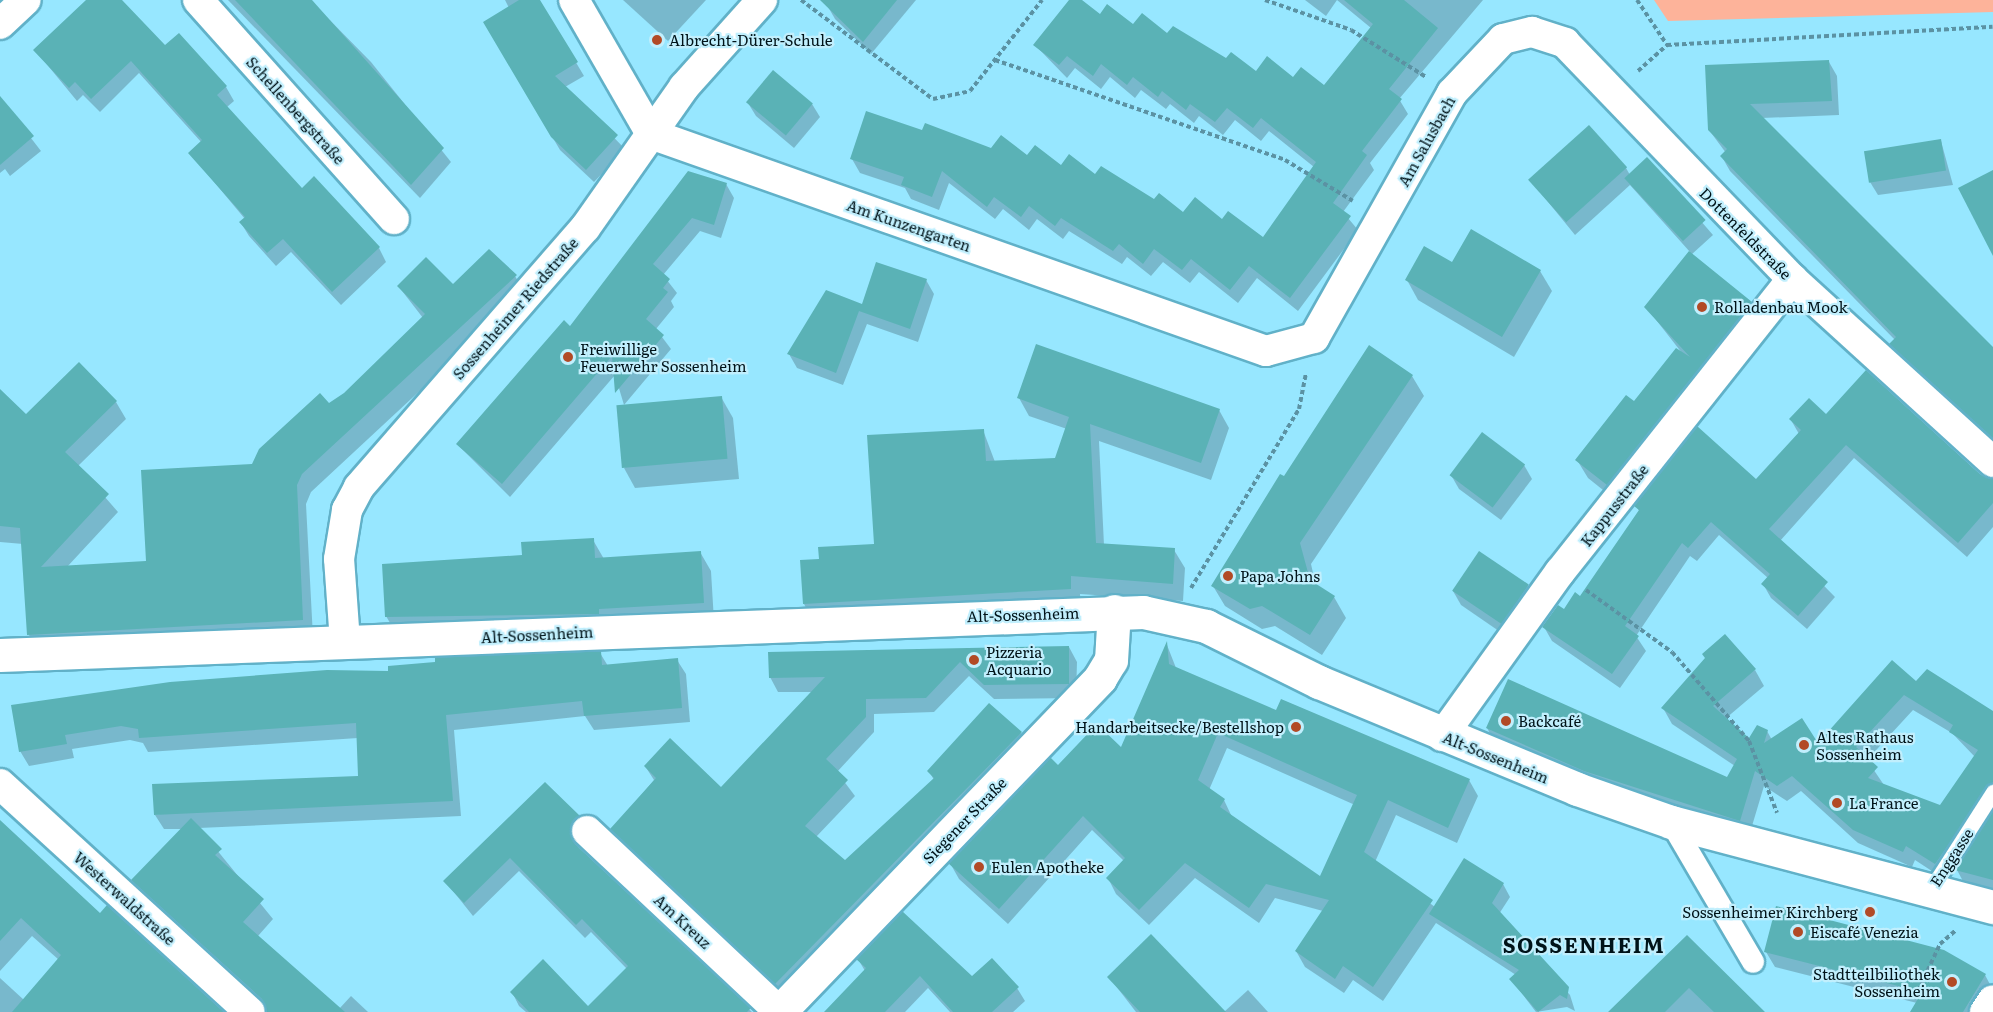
<!DOCTYPE html>
<html>
<head>
<meta charset="utf-8">
<style>
	body { margin:0 }
	#map { position:relative; width:1993px; height:1012px; overflow:hidden; background:#97e7ff; font-family:Literata,serif }
	div>[style] { position:absolute }
	[style*='--x'] { left:calc(var(--x)*1px); top:calc(var(--y)*1px); width:calc(var(--w)*1px); rotate:calc(var(--a)*1deg) }
	.green>* { inset:0; background:#fdb39a }
	.shadow>* { inset:0; background:#0003 }
	.building>* { inset:0; background:#5ab2b6; transform-origin:0 0 }
	.path>* { height:4px; margin-top:-2px; transform-origin:0; background:repeating-linear-gradient(90deg,#5b92a3 0 4.5px,transparent 0 7.5px) }
	.roads { filter:drop-shadow(2px 0 #61b1c8) drop-shadow(-2px 0 #61b1c8) drop-shadow(0 2px #61b1c8) drop-shadow(0 -2px #61b1c8) }
	.service>* { height:15px; margin:-7.5px; padding:0 7.5px; transform-origin:7.5px; border-radius:7.5px; background:#fff }
	.pedestrian>* { height:22px; margin:-11px; padding:0 11px; transform-origin:11px; border-radius:11px; background:#fff }
	.minor>* { height:30px; margin:-15px; padding:0 15px; transform-origin:15px; border-radius:15px; background:#fff }
	.secondary>* { height:33px; margin:-16.5px; padding:0 16.5px; transform-origin:16.5px; border-radius:16.5px; background:#fff }
	.dots>* { width:16px; height:16px; translate:-50% -50%; box-sizing:border-box; border:3px solid #c1effd; border-radius:50% }
	span { translate:-50% -50%; white-space:nowrap; text-align:center; line-height:1.15; -webkit-text-stroke:4.5px #c1effd; paint-order:stroke }
	.poi-label { font-size:15px; color:#001319 }
	.left { translate:0 -50%; text-align:left }
	.right { translate:-100% -50%; text-align:right }
	.street-label { font-size:15px; color:#001319 }
	.district-label { font-size:21px; color:#001319; font-weight:700; letter-spacing:1.5px }
</style>
</head>
<body>
<div id="map">
	<div class="green">
		<i style="clip-path:polygon(1654px 0,1993px 0,1993px 12px,1668px 21px)"></i>
	</div>
	<div class="shadow">
		<i style="clip-path:polygon(88px 0,120px 0,165px 48px,179px 35px,226px 87px,234px 101px,227px 107px,302px 190px,379px 248px,386px 262px,341px 305px,291px 252px,276px 266px,249px 236px,241px 223px,245px 219px,190px 153px,202px 143px,139px 73px,100px 112px,83px 95px,77px 101px,35px 50px)"></i>
		<i style="clip-path:polygon(228px 0,310px 0,371px 62px,451px 162px,420px 198px)"></i>
		<i style="clip-path:polygon(505px 0,539px 0,584px 76px,565px 87px,625px 149px,594px 182px,560px 150px,485px 23px,509px 8px)"></i>
		<i style="clip-path:polygon(623px 0,706px 0,668px 41px)"></i>
		<i style="clip-path:polygon(832px 0,916px 0,871px 54px,835px 19px,827px 5px)"></i>
		<i style="clip-path:polygon(1071px 0,1080px 0,1100px 16px,1167px 35px,1256px 73px,1325px 88px,1371px 28px,1337px 0,1326px 16px,1305px 0,1483px 0,1399px 99px,1408px 114px,1370px 163px,1374px 170px,1343px 212px,1358px 230px,1298px 311px,1257px 278px,1238px 303px,1199px 272px,1190px 283px,1163px 262px,1151px 276px,1127px 257px,1122px 264px,1069px 231px,1063px 239px,1037px 219px,1029px 230px,1003px 209px,995px 219px,949px 183px,939px 210px,911px 199px,905px 188px,860px 173px,852px 159px,923px 132px,1095px 176px,1183px 214px,1222px 221px,1263px 240px,1314px 167px,1269px 131px,1261px 141px,1235px 120px,1223px 135px,1199px 116px,1194px 123px,1170px 104px,1166px 109px,1141px 90px,1135px 98px,1110px 77px,1101px 89px,1075px 68px,1067px 78px,1035px 45px)"></i>
		<i style="clip-path:polygon(1829px 62px,1837px 76px,1839px 115px,1762px 118px,1993px 349px,1993px 444px,1899px 359px,1891px 345px,1895px 340px,1730px 171px,1722px 157px,1726px 153px,1709px 130px,1706px 67px)"></i>
		<i style="clip-path:polygon(0 98px,41px 151px,10px 176px,5px 169px,0 173px)"></i>
		<i style="clip-path:polygon(748px 103px,812px 104px,820px 117px,794px 148px,756px 116px)"></i>
		<i style="clip-path:polygon(1941px 141px,1953px 185px,1878px 195px,1870px 182px)"></i>
		<i style="clip-path:polygon(1647px 159px,1713px 235px,1691px 255px,1751px 303px,1761px 321px,1618px 502px,1588px 478px,1577px 460px,1682px 353px,1646px 307px,1690px 252px,1630px 185px,1575px 235px,1531px 181px,1626px 168px,1630px 175px)"></i>
		<i style="clip-path:polygon(726px 184px,734px 198px,721px 238px,700px 231px,663px 275px,677px 293px,671px 301px,674px 307px,656px 329px,671px 349px,624px 405px,615px 375px,510px 497px,458px 445px,571px 328px)"></i>
		<i style="clip-path:polygon(1452px 264px,1540px 271px,1552px 291px,1514px 357px,1418px 300px,1407px 280px)"></i>
		<i style="clip-path:polygon(515px 276px,525px 293px,311px 492px,306px 504px,313px 637px,39px 652px,29px 635px,23px 544px,0 542px,0 398px,26px 417px,116px 402px,126px 419px,78px 466px,118px 512px,67px 567px,147px 562px,253px 466px,345px 394px,423px 318px,399px 287px,453px 286px)"></i>
		<i style="clip-path:polygon(926px 280px,934px 294px,918px 342px,867px 324px,843px 385px,797px 368px,789px 354px,863px 306px)"></i>
		<i style="clip-path:polygon(1412px 376px,1424px 396px,1311px 564px,1316px 586px,1334px 597px,1346px 618px,1322px 655px,1275px 626px,1262px 629px,1225px 606px,1213px 586px)"></i>
		<i style="clip-path:polygon(721px 397px,733px 418px,739px 479px,635px 488px,624px 468px)"></i>
		<i style="clip-path:polygon(1019px 398px,1219px 410px,1229px 428px,1211px 480px,1099px 441px,1104px 545px,1174px 550px,1185px 568px,1183px 601px,1080px 594px,1081px 607px,814px 622px,804px 604px,820px 560px,875px 546px,983px 430px,995px 462px,1056px 459px,1067px 429px,1029px 416px)"></i>
		<i style="clip-path:polygon(1826px 416px,1993px 479px,1993px 527px,1967px 557px,1854px 458px,1780px 541px,1835px 597px,1807px 629px,1771px 598px,1763px 584px,1768px 578px,1719px 535px,1697px 561px,1690px 556px,1636px 636px,1646px 651px,1620px 688px,1552px 641px,1544px 627px,1581px 598px,1640px 512px,1636px 506px,1757px 481px,1799px 434px,1791px 420px)"></i>
		<i style="clip-path:polygon(1524px 465px,1532px 479px,1501px 520px,1459px 489px,1451px 475px)"></i>
		<i style="clip-path:polygon(593px 540px,604px 559px,700px 552px,711px 571px,714px 621px,397px 635px,386px 616px)"></i>
		<i style="clip-path:polygon(1480px 553px,1528px 586px,1536px 600px,1509px 638px,1461px 605px,1453px 591px)"></i>
		<i style="clip-path:polygon(evenodd,1167px 645px,1176px 668px,1277px 712px,1282px 700px,1469px 780px,1478px 796px,1457px 843px,1396px 815px,1375px 862px,1435px 907px,1503px 884px,1510px 897px,1499px 914px,1570px 995px,1575px 1011px,1567px 1007px,1536px 1012px,1511px 979px,1516px 975px,1436px 923px,1383px 1001px,1353px 980px,1344px 993px,1305px 967px,1296px 951px,1323px 911px,1275px 898px,1259px 923px,1195px 878px,1149px 925px,1116px 894px,1108px 878px,1124px 861px,1092px 830px,1008px 924px,959px 879px,950px 863px,1058px 767px,1122px 749px,1167px 645px,1227px 748px,1355px 805px,1321px 878px,1232px 817px,1224px 800px,1209px 790px,1227px 748px)"></i>
		<i style="clip-path:polygon(1069px 647px,1077px 662px,1076px 698px,994px 699px,969px 676px,934px 712px,874px 714px,874px 732px,837px 772px,855px 796px,816px 837px,845px 862px,934px 780px,929px 771px,1021px 733px,1029px 748px,784px 998px,621px 844px,612px 830px,654px 780px,645px 766px,721px 790px,814px 692px,778px 692px,770px 677px)"></i>
		<i style="clip-path:polygon(600px 653px,608px 666px,677px 660px,686px 674px,690px 722px,594px 730px,585px 716px,454px 730px,461px 816px,199px 828px,273px 919px,258px 936px,339px 1009px,351px 996px,368px 1012px,267px 1012px,144px 899px,133px 881px,183px 829px,164px 829px,155px 815px,359px 778px,358px 738px,148px 752px,143px 743px,130px 740px,72px 749px,74px 758px,29px 766px,20px 751px,13px 707px)"></i>
		<i style="clip-path:polygon(evenodd,1755px 670px,1764px 686px,1725px 719px,1750px 740px,1767px 731px,1772px 740px,1818px 745px,1916px 683px,1993px 713px,1993px 803px,1944px 879px,1915px 860px,1912px 867px,1858px 843px,1801px 791px,1787px 801px,1764px 786px,1749px 836px,1496px 744px,1487px 728px,1728px 779px,1735px 766px,1672px 724px,1663px 708px,1755px 670px,1913px 710px,1952px 733px,1975px 757px,1941px 807px,1884px 785px,1867px 760px,1913px 710px)"></i>
		<i style="clip-path:polygon(1993px 813px,1993px 893px,1965px 885px,1957px 870px)"></i>
		<i style="clip-path:polygon(579px 817px,586px 831px,577px 842px,579px 850px,752px 1012px,526px 1012px,519px 1006px,512px 992px,588px 1008px,627px 969px,591px 932px,585px 938px,519px 871px,473px 916px,445px 881px)"></i>
		<i style="clip-path:polygon(0 823px,100px 915px,222px 1012px,0 1012px,0 978px,24px 1000px,59px 960px,32px 936px,0 971px)"></i>
		<i style="clip-path:polygon(1687px 937px,1763px 1012px,1611px 1012px)"></i>
		<i style="clip-path:polygon(1766px 952px,1985px 975px,1993px 990px,1987px 1012px,1912px 1012px,1917px 1003px,1775px 967px)"></i>
		<i style="clip-path:polygon(858px 959px,1017px 988px,1025px 1001px,1013px 1012px,950px 1012px,928px 988px,905px 1012px,826px 1012px,865px 971px)"></i>
		<i style="clip-path:polygon(1109px 977px,1209px 1012px,1136px 1012px)"></i>
		<i style="clip-path:polygon(1248px 990px,1268px 1012px,1224px 1012px)"></i>
	</div>
	<div class="building">
		<i style="clip-path:polygon(86px 0,122px 0,165px 45px,179px 33px,227px 86px,217px 95px,302px 188px,314px 176px,380px 247px,332px 292px,283px 239px,267px 253px,239px 222px,245px 217px,188px 153px,202px 140px,131px 61px,91px 99px,75px 82px,69px 88px,33px 50px)"></i>
		<i style="clip-path:polygon(235px 0,312px 0,444px 148px,411px 185px)"></i>
		<i style="clip-path:polygon(519px 0,540px 0,578px 62px,555px 76px,618px 135px,586px 170px,551px 137px,483px 22px)"></i>
		<i style="clip-path:polygon(820px 0,897px 0,863px 42px)"></i>
		<i style="clip-path:polygon(1069px 0,1082px 0,1100px 14px,1107px 4px,1133px 24px,1142px 13px,1167px 33px,1173px 26px,1226px 58px,1231px 52px,1256px 71px,1267px 56px,1293px 77px,1301px 67px,1324px 85px,1373px 24px,1344px 0,1404px 0,1438px 28px,1389px 89px,1402px 99px,1362px 151px,1367px 155px,1333px 203px,1351px 216px,1290px 298px,1249px 266px,1230px 290px,1191px 259px,1182px 270px,1154px 249px,1143px 264px,1119px 244px,1113px 251px,1061px 218px,1055px 226px,1029px 206px,1021px 217px,994px 197px,987px 207px,942px 171px,932px 197px,901px 185px,904px 177px,850px 159px,866px 111px,922px 130px,925px 123px,991px 148px,1001px 135px,1027px 155px,1035px 145px,1061px 165px,1069px 154px,1095px 174px,1101px 166px,1154px 199px,1159px 193px,1183px 212px,1195px 197px,1222px 219px,1228px 211px,1263px 237px,1316px 162px,1261px 118px,1253px 128px,1227px 108px,1215px 122px,1190px 104px,1186px 110px,1162px 91px,1158px 97px,1133px 77px,1127px 85px,1101px 64px,1093px 76px,1067px 56px,1059px 65px,1033px 45px)"></i>
		<i style="clip-path:polygon(1829px 60px,1832px 101px,1750px 104px,1993px 347px,1993px 439px,1889px 344px,1896px 337px,1720px 156px,1727px 149px,1708px 130px,1705px 65px)"></i>
		<i style="left:773px;top:70px;width:52px;height:42px;rotate:40deg"></i>
		<i style="clip-path:polygon(0 96px,34px 136px,0 165px)"></i>
		<i style="left:1589px;top:125px;width:57px;height:82px;rotate:48deg"></i>
		<i style="left:1941px;top:139px;width:32px;height:78px;rotate:81deg"></i>
		<i style="left:1647px;top:157px;width:86px;height:31px;rotate:47deg"></i>
		<i style="clip-path:polygon(1993px 170px,1993px 256px,1958px 188px)"></i>
		<i style="clip-path:polygon(688px 171px,727px 183px,714px 225px,692px 218px,653px 264px,670px 279px,663px 288px,668px 292px,646px 319px,664px 335px,615px 393px,612px 356px,502px 484px,456px 444px,564px 320px,570px 326px)"></i>
		<i style="clip-path:polygon(1471px 229px,1541px 270px,1502px 337px,1405px 280px,1424px 246px,1452px 262px)"></i>
		<i style="clip-path:polygon(489px 249px,517px 275px,302px 474px,297px 485px,303px 620px,27px 635px,20px 528px,0 526px,0 389px,26px 414px,79px 362px,117px 401px,65px 452px,109px 494px,41px 567px,146px 561px,141px 470px,252px 464px,259px 449px,320px 393px,329px 403px,344px 393px,425px 314px,397px 286px,426px 257px,453px 284px)"></i>
		<i style="clip-path:polygon(1689px 251px,1752px 302px,1607px 485px,1575px 460px,1626px 395px,1634px 401px,1676px 348px,1690px 357px,1644px 307px)"></i>
		<i style="clip-path:polygon(876px 262px,927px 279px,910px 329px,859px 311px,836px 373px,787px 354px,826px 290px,862px 304px)"></i>
		<i style="clip-path:polygon(1036px 344px,1220px 409px,1201px 463px,1090px 424px,1096px 543px,1175px 548px,1173px 584px,1071px 576px,1071px 589px,803px 604px,800px 560px,819px 559px,818px 547px,874px 544px,867px 435px,984px 429px,986px 461px,1055px 458px,1069px 417px,1017px 398px)"></i>
		<i style="clip-path:polygon(1369px 345px,1413px 375px,1300px 543px,1310px 580px,1335px 596px,1310px 635px,1262px 606px,1250px 609px,1211px 586px,1280px 474px,1284px 476px)"></i>
		<i style="clip-path:polygon(1866px 370px,1981px 475px,1993px 479px,1993px 503px,1958px 543px,1846px 445px,1769px 529px,1828px 582px,1798px 616px,1761px 584px,1770px 574px,1711px 522px,1688px 548px,1682px 543px,1625px 626px,1639px 636px,1612px 674px,1542px 627px,1558px 605px,1564px 609px,1575px 592px,1580px 596px,1639px 510px,1634px 506px,1697px 426px,1756px 479px,1801px 430px,1789px 419px,1809px 398px,1826px 414px)"></i>
		<i style="left:722px;top:396px;width:63px;height:106px;rotate:85deg"></i>
		<i style="left:1482px;top:432px;width:54px;height:54px;rotate:37deg"></i>
		<i style="clip-path:polygon(594px 538px,595px 558px,701px 551px,704px 603px,599px 609px,599px 614px,385px 617px,382px 564px,522px 555px,521px 542px)"></i>
		<i style="left:1479px;top:551px;width:60px;height:48px;rotate:34deg"></i>
		<i style="clip-path:polygon(evenodd,1725px 634px,1756px 669px,1713px 706px,1749px 738px,1757px 725px,1768px 730px,1764px 743px,1802px 718px,1818px 743px,1892px 660px,1916px 681px,1927px 669px,1993px 711px,1993px 782px,1935px 864px,1906px 846px,1903px 852px,1853px 830px,1792px 776px,1777px 786px,1755px 771px,1740px 821px,1584px 771px,1486px 728px,1508px 679px,1727px 777px,1737px 759px,1661px 708px,1705px 658px,1702px 654px,1725px 634px,1904px 695px,1953px 725px,1949px 732px,1978px 750px,1940px 805px,1868px 778px,1878px 767px,1856px 747px,1904px 695px)"></i>
		<i style="clip-path:polygon(evenodd,1167px 641px,1169px 664px,1276px 710px,1281px 699px,1470px 779px,1448px 828px,1388px 800px,1364px 852px,1433px 900px,1373px 987px,1343px 966px,1335px 979px,1295px 951px,1329px 900px,1266px 884px,1249px 908px,1185px 863px,1139px 910px,1106px 878px,1125px 858px,1083px 816px,999px 909px,948px 863px,1050px 757px,1058px 765px,1097px 724px,1121px 747px,1167px 641px,1218px 733px,1357px 795px,1320px 876px,1220px 807px,1225px 799px,1198px 780px,1218px 733px)"></i>
		<i style="clip-path:polygon(1069px 646px,1069px 684px,984px 685px,960px 662px,926px 698px,866px 699px,866px 717px,826px 759px,848px 780px,805px 826px,845px 860px,934px 778px,927px 771px,989px 703px,1022px 732px,775px 984px,610px 829px,656px 778px,644px 766px,670px 738px,721px 787px,825px 677px,769px 678px,768px 652px)"></i>
		<i style="clip-path:polygon(601px 651px,602px 665px,678px 658px,682px 708px,584px 716px,582px 701px,446px 715px,453px 801px,154px 815px,152px 784px,358px 776px,356px 723px,139px 738px,138px 729px,121px 726px,65px 735px,67px 744px,19px 752px,11px 705px,170px 682px,327px 670px,388px 671px,388px 666px,435px 662px,435px 657px)"></i>
		<i style="clip-path:polygon(545px 782px,580px 816px,570px 828px,575px 844px,751px 1008px,747px 1012px,529px 1012px,510px 992px,543px 959px,588px 1006px,628px 966px,582px 919px,576px 925px,510px 858px,464px 903px,443px 881px)"></i>
		<i style="clip-path:polygon(1993px 810px,1993px 880px,1955px 870px)"></i>
		<i style="clip-path:polygon(191px 818px,222px 849px,215px 855px,264px 899px,243px 922px,345px 1012px,267px 1012px,262px 999px,131px 880px)"></i>
		<i style="clip-path:polygon(0 820px,100px 913px,107px 905px,224px 1012px,12px 1012px,61px 955px,21px 918px,0 941px)"></i>
		<i style="clip-path:polygon(1464px 858px,1504px 883px,1492px 903px,1569px 987px,1567px 999px,1560px 995px,1538px 1012px,1509px 979px,1519px 970px,1429px 914px)"></i>
		<i style="clip-path:polygon(1776px 906px,1944px 950px,1986px 974px,1963px 1012px,1910px 1012px,1922px 992px,1764px 952px)"></i>
		<i style="clip-path:polygon(902px 911px,972px 976px,992px 958px,1019px 987px,992px 1012px,953px 1012px,920px 976px,885px 1012px,824px 1012px,866px 968px,856px 959px)"></i>
		<i style="clip-path:polygon(1151px 934px,1226px 1012px,1140px 1012px,1107px 977px)"></i>
		<i style="clip-path:polygon(1687px 935px,1765px 1012px,1714px 1012px,1689px 988px,1665px 1012px,1608px 1012px)"></i>
	</div>
	<div class="path">
		<i style="--x:801;--y:0;--w:165;--a:36.9"></i>
		<i style="--x:933;--y:99;--w:38;--a:-12"></i>
		<i style="--x:970;--y:91;--w:116;--a:-51.6"></i>
		<i style="--x:1265;--y:0;--w:91;--a:19.2"></i>
		<i style="--x:1351;--y:30;--w:89;--a:32.1"></i>
		<i style="--x:1637;--y:0;--w:54;--a:56.3"></i>
		<i style="--x:995;--y:60;--w:307;--a:19"></i>
		<i style="--x:1285;--y:160;--w:79;--a:31.1"></i>
		<i style="--x:1638;--y:71;--w:39;--a:-42"></i>
		<i style="--x:1667;--y:45;--w:326;--a:-3.2"></i>
		<i style="--x:1191;--y:588;--w:209;--a:-58.9"></i>
		<i style="--x:1299;--y:409;--w:36;--a:-79"></i>
		<i style="--x:1586;--y:590;--w:106;--a:35.8"></i>
		<i style="--x:1672;--y:652;--w:118;--a:49.1"></i>
		<i style="--x:1749;--y:741;--w:77;--a:68.7"></i>
		<i style="--x:1918;--y:991;--w:52;--a:-64.9"></i>
		<i style="--x:1940;--y:944;--w:20;--a:-41"></i>
	</div>
	<div class="roads">
		<div class="service">
			<i style="--x:1929;--y:892;--w:119;--a:-57.4"></i>
		</div>
		<div class="pedestrian">
			<i style="--x:1671;--y:822;--w:162;--a:59.6"></i>
		</div>
		<div class="minor">
			<i style="--x:198;--y:0;--w:294;--a:48.2"></i>
			<i style="--x:574;--y:0;--w:155;--a:60.1"></i>
			<i style="--x:651;--y:134;--w:652;--a:19.44"></i>
			<i style="--x:1266;--y:351;--w:50;--a:-15.2"></i>
			<i style="--x:1314;--y:338;--w:281;--a:-60.6"></i>
			<i style="--x:1452;--y:93;--w:74;--a:-46.6"></i>
			<i style="--x:1503;--y:39;--w:30;--a:-14"></i>
			<i style="--x:1532;--y:32;--w:35;--a:18"></i>
			<i style="--x:1565;--y:43;--w:327;--a:46.1"></i>
			<i style="--x:1792;--y:279;--w:272;--a:42.3"></i>
			<i style="--x:0;--y:24;--w:35;--a:-43"></i>
			<i style="--x:345;--y:642;--w:83;--a:-94.1"></i>
			<i style="--x:339;--y:559;--w:50;--a:-80.7"></i>
			<i style="--x:347;--y:510;--w:26;--a:-62"></i>
			<i style="--x:359;--y:487;--w:344;--a:-48.9"></i>
			<i style="--x:585;--y:228;--w:172;--a:-54.9"></i>
			<i style="--x:684;--y:87;--w:117;--a:-48.1"></i>
			<i style="--x:1442;--y:736;--w:202;--a:-54.3"></i>
			<i style="--x:1560;--y:572;--w:374;--a:-51.6"></i>
			<i style="--x:0;--y:784;--w:338;--a:42.4"></i>
			<i style="--x:587;--y:831;--w:265;--a:43.2"></i>
			<i style="--x:1985;--y:1012;--w:14;--a:-56"></i>
		</div>
		<div class="secondary">
			<i style="--x:0;--y:655;--w:1144;--a:-2.15"></i>
			<i style="--x:1143;--y:612;--w:65;--a:12.5"></i>
			<i style="--x:1206;--y:626;--w:126;--a:26.4"></i>
			<i style="--x:1319;--y:682;--w:279;--a:22.5"></i>
			<i style="--x:1577;--y:789;--w:100;--a:19.3"></i>
			<i style="--x:1671;--y:822;--w:333;--a:14.8"></i>
			<i style="--x:779;--y:1012;--w:463;--a:-46.1"></i>
			<i style="--x:1100;--y:678;--w:21;--a:-59"></i>
			<i style="--x:1111;--y:660;--w:49;--a:-86.5"></i>
		</div>
	</div>
	<div class="dots">
		<i style="left:657px;top:40px;background:#b24a26"></i>
		<i style="left:1702px;top:307px;background:#b24a26"></i>
		<i style="left:568px;top:357px;background:#b24a26"></i>
		<i style="left:1228px;top:576px;background:#b24a26"></i>
		<i style="left:974px;top:660px;background:#b24a26"></i>
		<i style="left:1506px;top:721px;background:#b24a26"></i>
		<i style="left:1296px;top:727px;background:#b24a26"></i>
		<i style="left:1804px;top:745px;background:#b24a26"></i>
		<i style="left:1837px;top:803px;background:#b24a26"></i>
		<i style="left:979px;top:867px;background:#b24a26"></i>
		<i style="left:1870px;top:912px;background:#b24a26"></i>
		<i style="left:1798px;top:932px;background:#b24a26"></i>
		<i style="left:1952px;top:982px;background:#b24a26"></i>
	</div>
	<div class="poi-label">
		<span class="left" style="left:669px;top:40px">Albrecht-Dürer-Schule</span>
		<span class="left" style="left:1714px;top:307px">Rolladenbau Mook</span>
		<span class="left" style="left:580px;top:357px">Freiwillige<br>Feuerwehr Sossenheim</span>
		<span class="left" style="left:1240px;top:576px">Papa Johns</span>
		<span class="left" style="left:986px;top:660px">Pizzeria<br>Acquario</span>
		<span class="left" style="left:1518px;top:721px">Backcafé</span>
		<span class="right" style="left:1284px;top:727px">Handarbeitsecke/Bestellshop</span>
		<span class="left" style="left:1816px;top:745px">Altes Rathaus<br>Sossenheim</span>
		<span class="left" style="left:1849px;top:803px">La France</span>
		<span class="left" style="left:991px;top:867px">Eulen Apotheke</span>
		<span class="right" style="left:1858px;top:912px">Sossenheimer Kirchberg</span>
		<span class="left" style="left:1810px;top:932px">Eiscafé Venezia</span>
		<span class="right" style="left:1940px;top:982px">Stadtteilbiliothek<br>Sossenheim</span>
	</div>
	<div class="street-label">
		<span style="left:296px;top:110px;rotate:48deg">Schellenbergstraße</span>
		<span style="left:1426px;top:141px;rotate:-61deg">Am Salusbach</span>
		<span style="left:909px;top:225px;rotate:19deg">Am Kunzengarten</span>
		<span style="left:1746px;top:233px;rotate:45deg">Dottenfeldstraße</span>
		<span style="left:515px;top:308px;rotate:-49deg">Sossenheimer Riedstraße</span>
		<span style="left:1614px;top:505px;rotate:-52deg">Kappusstraße</span>
		<span style="left:1023px;top:614px;rotate:-2deg">Alt-Sossenheim</span>
		<span style="left:537px;top:634px;rotate:-3deg">Alt-Sossenheim</span>
		<span style="left:1496px;top:757px;rotate:22deg">Alt-Sossenheim</span>
		<span style="left:964px;top:820px;rotate:-46deg">Siegener Straße</span>
		<span style="left:1951px;top:857px;rotate:-57deg">Enggasse</span>
		<span style="left:125px;top:898px;rotate:42deg">Westerwaldstraße</span>
		<span style="left:683px;top:921px;rotate:43deg">Am Kreuz</span>
	</div>
	<div class="district-label">
		<span style="left:1584px;top:944px">SOSSENHEIM</span>
	</div>
</div>
</body>
</html>
